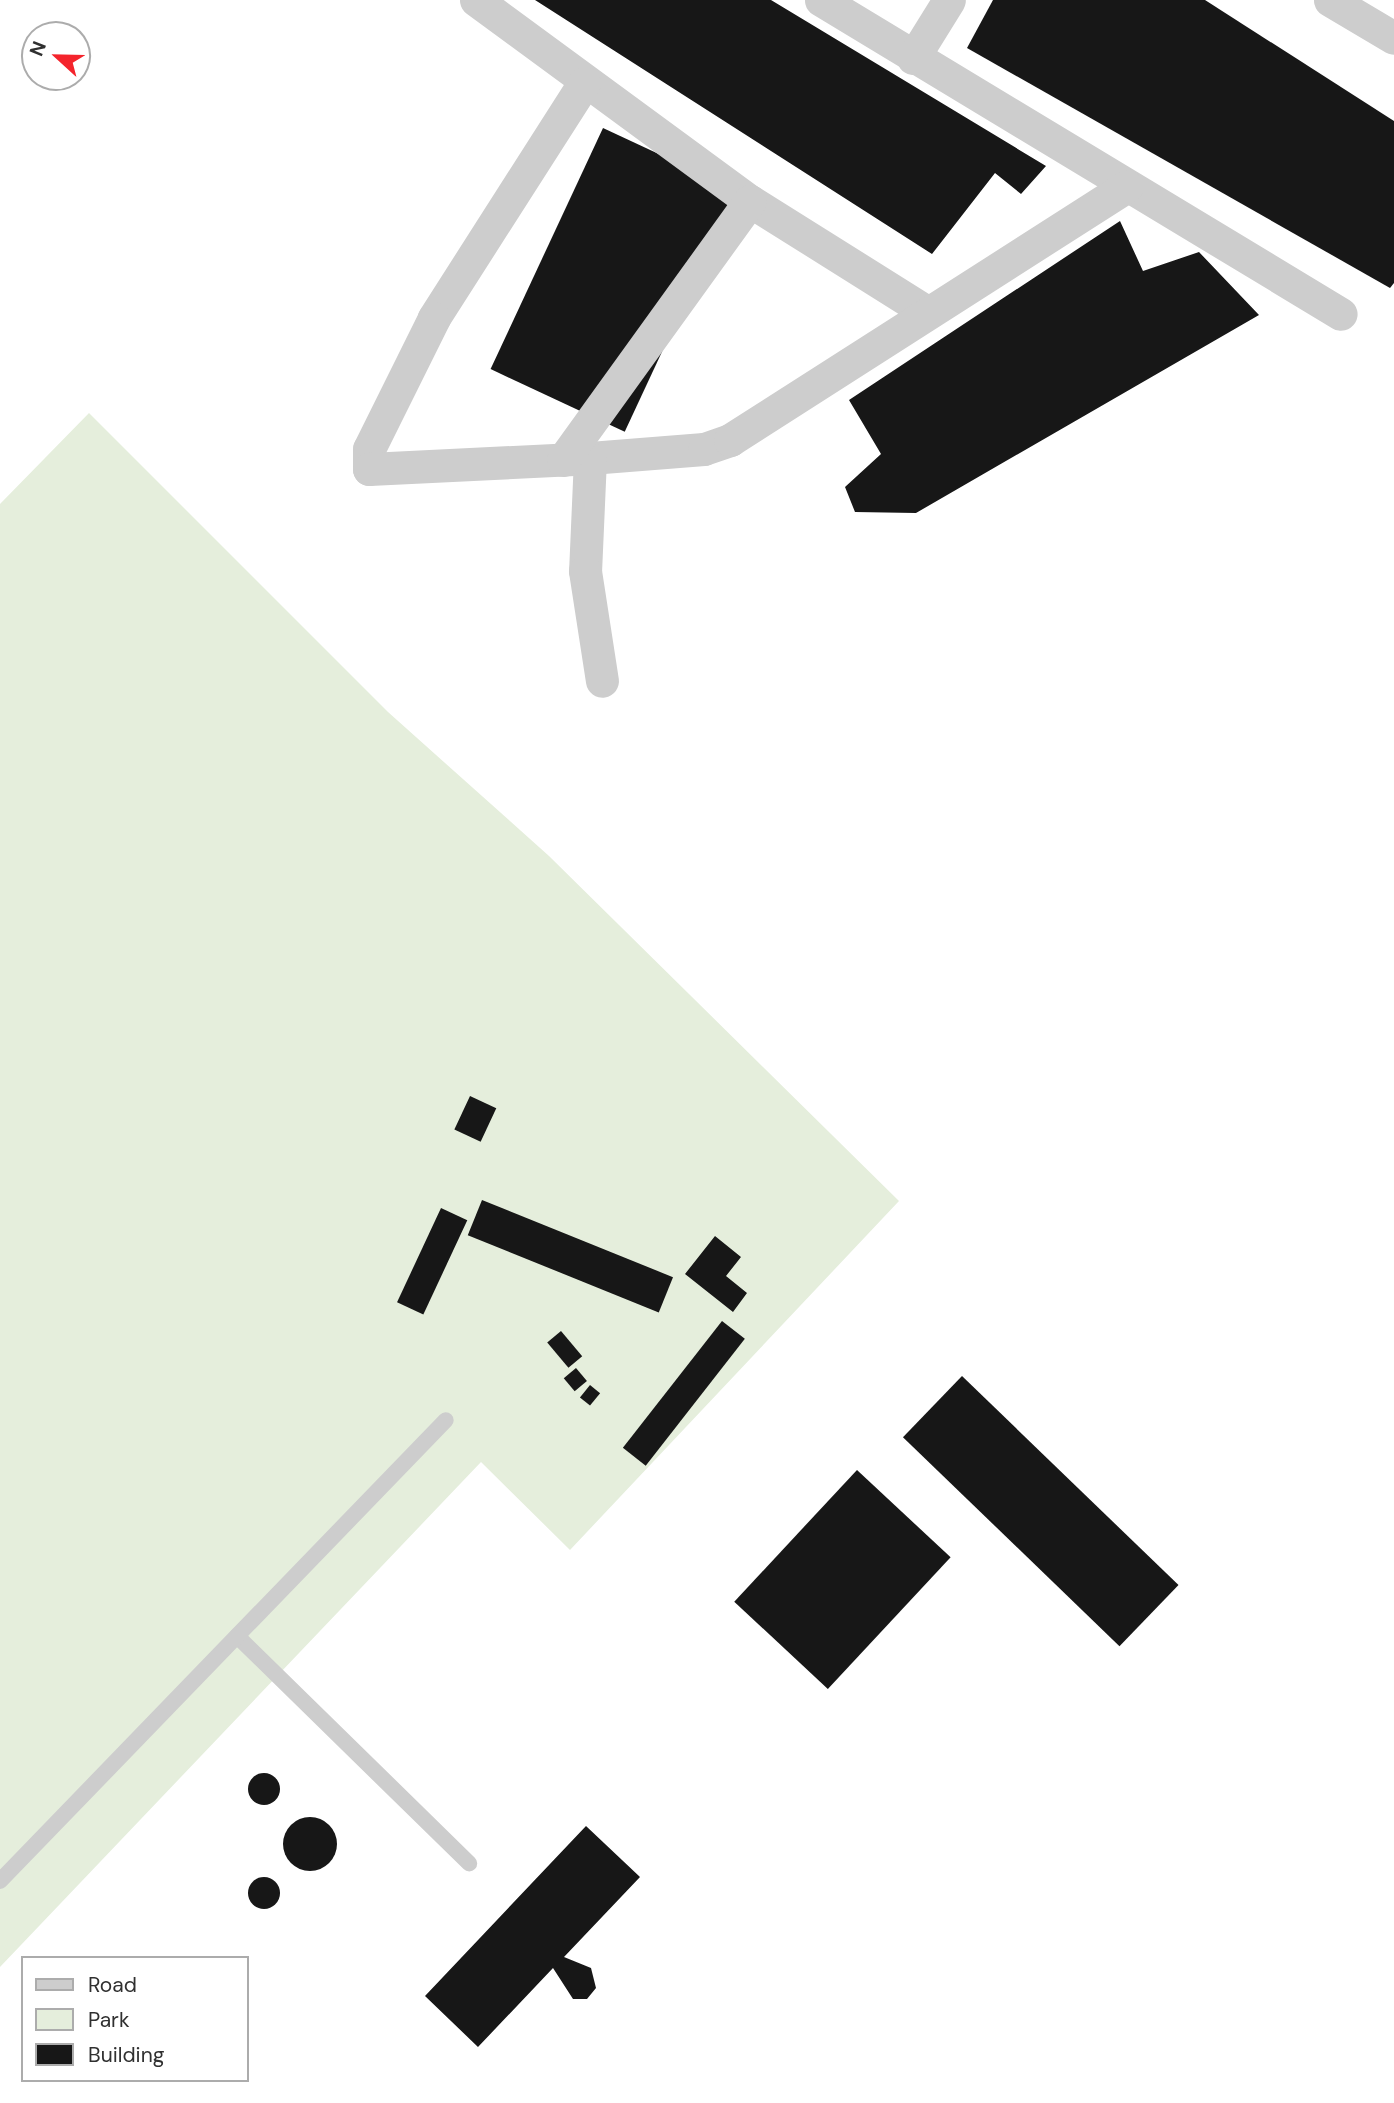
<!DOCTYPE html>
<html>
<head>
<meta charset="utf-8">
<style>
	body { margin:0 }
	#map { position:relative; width:1394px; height:2103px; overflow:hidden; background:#fff; font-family:"DM Sans",sans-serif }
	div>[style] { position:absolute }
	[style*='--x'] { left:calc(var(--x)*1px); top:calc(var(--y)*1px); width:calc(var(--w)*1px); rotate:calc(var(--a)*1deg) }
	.green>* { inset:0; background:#e5eedc }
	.building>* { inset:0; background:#171717; transform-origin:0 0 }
	.round { border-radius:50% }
	.lane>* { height:16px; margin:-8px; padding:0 8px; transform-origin:8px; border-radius:8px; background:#cdcdcd }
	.street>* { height:33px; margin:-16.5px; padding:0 16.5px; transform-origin:16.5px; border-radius:16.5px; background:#cdcdcd }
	span { translate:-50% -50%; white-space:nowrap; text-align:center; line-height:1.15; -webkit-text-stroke:7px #fff; paint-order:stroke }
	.legend { position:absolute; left:21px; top:1956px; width:228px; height:126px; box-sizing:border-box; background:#fff; border:2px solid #acacac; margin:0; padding:9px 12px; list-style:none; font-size:21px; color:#303030 }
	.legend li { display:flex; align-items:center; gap:14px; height:35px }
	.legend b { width:35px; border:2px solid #acacac }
	.north { position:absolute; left:21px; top:21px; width:70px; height:70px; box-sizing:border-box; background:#fff; border:2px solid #acacac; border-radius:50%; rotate:292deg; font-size:19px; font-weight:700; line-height:28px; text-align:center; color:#303030 }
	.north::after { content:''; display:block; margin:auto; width:24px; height:32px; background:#f4242c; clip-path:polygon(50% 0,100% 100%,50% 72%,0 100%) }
</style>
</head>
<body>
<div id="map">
	<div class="green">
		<i style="clip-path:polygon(89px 413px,388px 712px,549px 856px,899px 1201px,570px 1550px,481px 1462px,0 1967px,0 504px)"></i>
	</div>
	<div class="building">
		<i style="clip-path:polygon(535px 0,771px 0,1046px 166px,1021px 194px,995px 173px,932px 254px)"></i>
		<i style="clip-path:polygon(993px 0,1205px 0,1394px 121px,1394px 283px,1390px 288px,967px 48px)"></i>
		<i style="left:603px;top:128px;width:148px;height:266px;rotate:25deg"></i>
		<i style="clip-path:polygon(1120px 221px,1143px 271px,1199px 252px,1259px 315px,916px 513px,855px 512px,845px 487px,881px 454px,849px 400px)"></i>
		<i style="left:470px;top:1096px;width:29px;height:37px;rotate:25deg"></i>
		<i style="left:482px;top:1200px;width:206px;height:38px;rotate:22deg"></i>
		<i style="left:441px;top:1208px;width:29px;height:104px;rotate:25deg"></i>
		<i style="clip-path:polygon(715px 1236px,741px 1257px,726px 1276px,747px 1293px,733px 1312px,685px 1274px)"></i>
		<i style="left:722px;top:1321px;width:29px;height:161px;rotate:38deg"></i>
		<i style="left:561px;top:1331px;width:33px;height:18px;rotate:50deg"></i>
		<i style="left:576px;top:1368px;width:17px;height:16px;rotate:50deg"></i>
		<i style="left:962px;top:1376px;width:301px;height:85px;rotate:44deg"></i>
		<i style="left:590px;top:1385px;width:13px;height:16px;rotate:39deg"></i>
		<i style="left:857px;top:1470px;width:128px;height:180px;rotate:43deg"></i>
		<i class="round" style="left:248px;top:1773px;width:32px;height:32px"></i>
		<i class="round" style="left:283px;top:1817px;width:54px;height:54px"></i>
		<i style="clip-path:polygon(586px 1826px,640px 1877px,564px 1957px,591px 1968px,596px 1988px,587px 1999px,573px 1999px,553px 1968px,478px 2047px,425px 1996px)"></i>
		<i class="round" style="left:248px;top:1877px;width:32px;height:32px"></i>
	</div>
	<div class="lane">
		<i style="--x:237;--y:1636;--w:325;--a:44.4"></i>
		<i style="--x:0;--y:1881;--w:641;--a:-45.95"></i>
	</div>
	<div class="street">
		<i style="--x:476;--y:0;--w:340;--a:36.3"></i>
		<i style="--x:750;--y:201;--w:205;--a:32.1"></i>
		<i style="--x:821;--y:0;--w:607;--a:31.13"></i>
		<i style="--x:1330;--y:0;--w:74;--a:30.7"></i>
		<i style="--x:913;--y:58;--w:68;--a:-58.2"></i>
		<i style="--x:584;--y:83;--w:279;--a:122.6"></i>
		<i style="--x:434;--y:318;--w:146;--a:116.4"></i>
		<i style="--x:369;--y:449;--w:20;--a:90"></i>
		<i style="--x:369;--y:469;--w:221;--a:-2.8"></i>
		<i style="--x:590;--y:458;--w:114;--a:-4.5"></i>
		<i style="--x:704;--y:449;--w:28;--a:-19"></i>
		<i style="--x:730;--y:440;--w:471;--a:-32.6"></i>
		<i style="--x:590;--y:458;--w:113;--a:92.5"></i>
		<i style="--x:585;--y:571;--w:111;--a:81.2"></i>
		<i style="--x:563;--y:460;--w:319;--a:-54.2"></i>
	</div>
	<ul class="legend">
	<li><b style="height:9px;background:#cdcdcd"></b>Road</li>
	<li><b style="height:19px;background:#e5eedc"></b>Park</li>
	<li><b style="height:19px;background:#171717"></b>Building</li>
	</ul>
	<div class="north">N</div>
</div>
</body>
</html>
